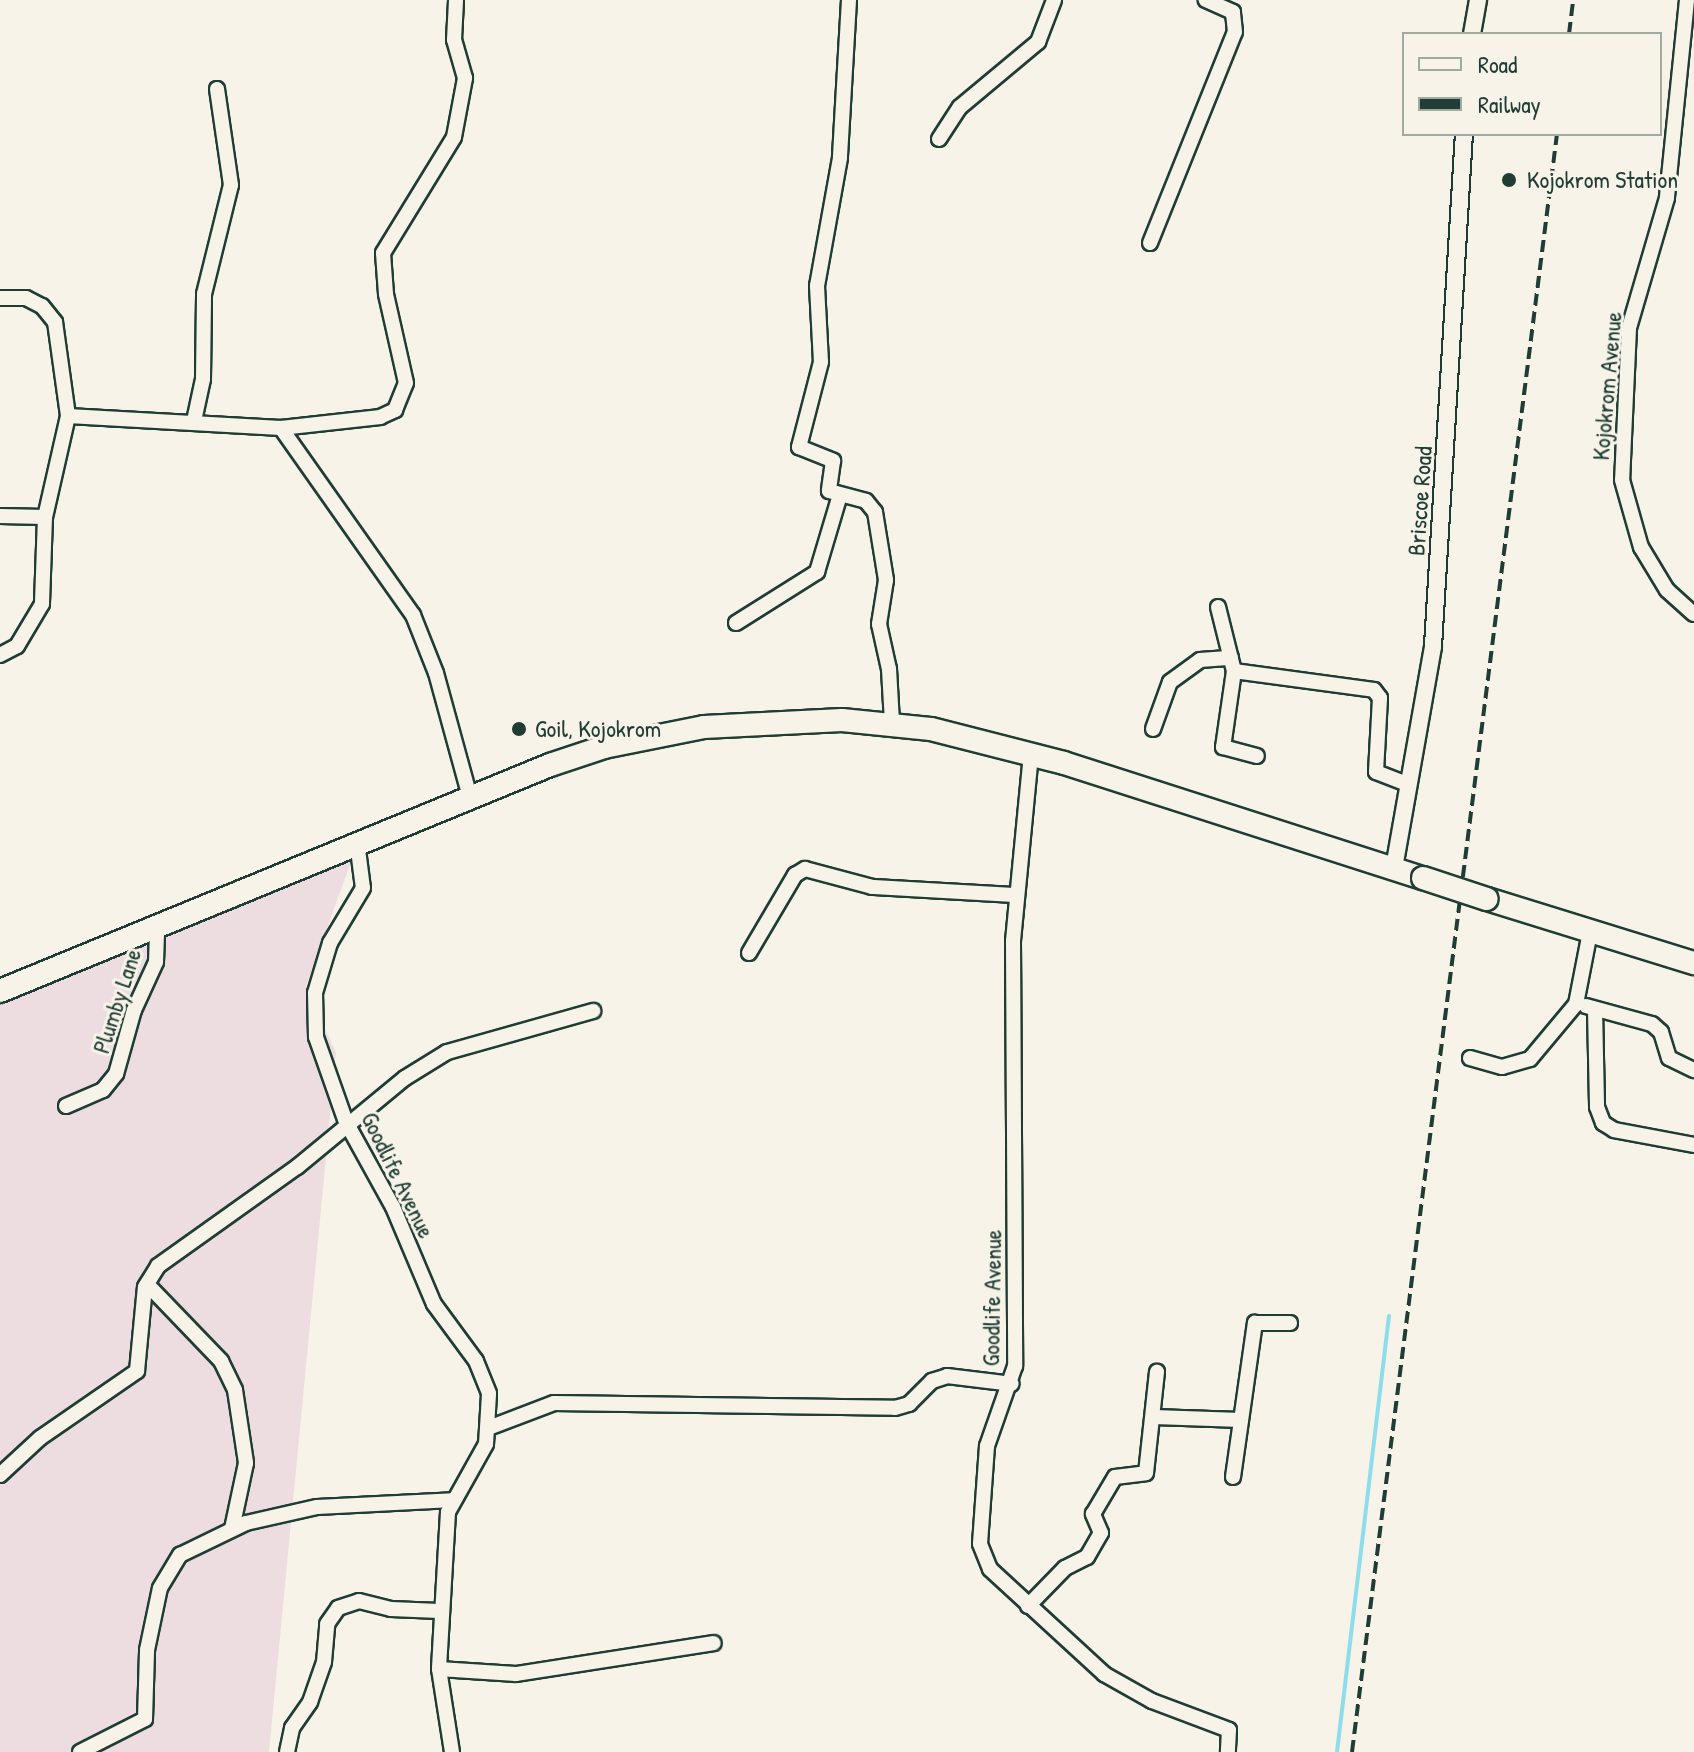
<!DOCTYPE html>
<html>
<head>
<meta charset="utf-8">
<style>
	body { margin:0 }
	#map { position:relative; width:1694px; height:1752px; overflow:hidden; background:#f7f3e8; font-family:"Patrick Hand",sans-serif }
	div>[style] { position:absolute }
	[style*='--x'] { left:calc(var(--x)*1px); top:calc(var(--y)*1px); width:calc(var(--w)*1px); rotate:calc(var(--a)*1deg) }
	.built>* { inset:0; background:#eedde0 }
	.stream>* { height:4px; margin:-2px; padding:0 2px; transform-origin:2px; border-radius:2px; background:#8eddeb }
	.roads { filter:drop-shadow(2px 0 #1f3d34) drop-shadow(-2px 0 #1f3d34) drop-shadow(0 2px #1f3d34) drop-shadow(0 -2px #1f3d34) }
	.minor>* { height:14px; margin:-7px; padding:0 7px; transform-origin:7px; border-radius:7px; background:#f7f3e8 }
	.tertiary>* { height:16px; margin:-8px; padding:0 8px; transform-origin:8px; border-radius:8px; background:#f7f3e8 }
	.trunk>* { height:22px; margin:-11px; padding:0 11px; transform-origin:11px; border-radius:11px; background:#f7f3e8 }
	.rail>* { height:4px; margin-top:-2px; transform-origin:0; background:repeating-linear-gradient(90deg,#1f3d34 0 12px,transparent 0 18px) }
	.bridges { filter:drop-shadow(2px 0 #1f3d34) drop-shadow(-2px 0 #1f3d34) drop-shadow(0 2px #1f3d34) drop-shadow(0 -2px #1f3d34) }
	.trunk-bridge>* { height:22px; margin:-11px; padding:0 11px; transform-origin:11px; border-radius:11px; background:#f7f3e8 }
	.dots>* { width:22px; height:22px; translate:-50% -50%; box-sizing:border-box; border:4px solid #f7f3e8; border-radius:50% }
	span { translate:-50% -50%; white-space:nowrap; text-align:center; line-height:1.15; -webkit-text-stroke:6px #f7f3e8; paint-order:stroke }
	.poi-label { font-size:24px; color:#1f3d34 }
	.left { translate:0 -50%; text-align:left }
	.street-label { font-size:24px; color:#1f3d34 }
	.legend { position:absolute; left:1402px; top:32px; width:260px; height:104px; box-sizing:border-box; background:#f7f3e8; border:2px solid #a1aaa0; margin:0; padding:10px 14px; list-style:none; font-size:24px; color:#1f3d34 }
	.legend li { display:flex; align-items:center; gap:16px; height:40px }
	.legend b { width:40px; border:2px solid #a1aaa0 }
</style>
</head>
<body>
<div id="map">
	<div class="built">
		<i style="clip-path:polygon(355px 851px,306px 986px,336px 1053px,269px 1752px,0 1752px,0 1000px)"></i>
	</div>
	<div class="stream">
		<i style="--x:1337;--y:1752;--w:439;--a:-83.2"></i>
	</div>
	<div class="roads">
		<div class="minor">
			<i style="--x:849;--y:0;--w:158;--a:93.3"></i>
			<i style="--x:840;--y:158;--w:130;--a:100.2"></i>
			<i style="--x:817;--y:286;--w:76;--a:87"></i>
			<i style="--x:821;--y:362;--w:88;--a:104.5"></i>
			<i style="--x:799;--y:447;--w:37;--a:22"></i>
			<i style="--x:833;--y:461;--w:30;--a:98"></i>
			<i style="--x:829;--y:491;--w:38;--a:15"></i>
			<i style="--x:866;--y:501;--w:14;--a:51"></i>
			<i style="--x:875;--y:512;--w:69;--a:80.8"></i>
			<i style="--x:886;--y:580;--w:45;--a:99"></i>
			<i style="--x:879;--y:624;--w:46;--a:77.5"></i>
			<i style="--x:889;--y:669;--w:54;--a:86.8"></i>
			<i style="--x:1687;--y:0;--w:199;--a:95.8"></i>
			<i style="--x:1667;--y:198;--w:135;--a:106.3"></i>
			<i style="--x:1629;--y:328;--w:152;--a:92.6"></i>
			<i style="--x:1622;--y:480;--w:70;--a:74.2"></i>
			<i style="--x:1641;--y:547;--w:50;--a:58.8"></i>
			<i style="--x:1667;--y:590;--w:36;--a:42"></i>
			<i style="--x:939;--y:139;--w:38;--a:-57"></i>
			<i style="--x:960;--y:107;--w:102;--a:-39.8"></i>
			<i style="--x:1038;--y:42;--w:45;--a:-69.1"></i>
			<i style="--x:1150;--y:243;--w:227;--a:-68.1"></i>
			<i style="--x:1235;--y:32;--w:20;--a:-96"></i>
			<i style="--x:1233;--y:12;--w:30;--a:-156"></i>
			<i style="--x:0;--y:298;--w:26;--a:0"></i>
			<i style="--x:26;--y:298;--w:18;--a:27"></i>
			<i style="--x:42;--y:306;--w:21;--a:51"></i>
			<i style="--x:55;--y:322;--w:95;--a:82.1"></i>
			<i style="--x:68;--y:416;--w:104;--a:102.8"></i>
			<i style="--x:45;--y:517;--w:87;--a:92"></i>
			<i style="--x:42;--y:604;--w:49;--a:120.8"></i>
			<i style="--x:17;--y:646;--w:19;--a:152"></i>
			<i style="--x:68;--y:416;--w:213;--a:3.2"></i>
			<i style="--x:281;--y:428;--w:100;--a:-6.3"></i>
			<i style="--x:380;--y:417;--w:17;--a:-25"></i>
			<i style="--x:395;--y:410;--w:29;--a:-68"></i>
			<i style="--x:406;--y:383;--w:91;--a:-102.7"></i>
			<i style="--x:386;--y:294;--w:41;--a:-94.2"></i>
			<i style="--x:383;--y:253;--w:136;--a:-58.5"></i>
			<i style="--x:454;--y:137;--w:60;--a:-79.4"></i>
			<i style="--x:465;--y:78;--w:40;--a:-106"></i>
			<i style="--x:454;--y:40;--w:40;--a:-87.1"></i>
			<i style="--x:194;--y:421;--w:43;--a:-77.9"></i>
			<i style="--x:203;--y:379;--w:85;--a:-89.3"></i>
			<i style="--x:204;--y:294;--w:112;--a:-76.1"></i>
			<i style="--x:231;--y:185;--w:97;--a:-98.3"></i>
			<i style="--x:281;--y:428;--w:229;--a:54.8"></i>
			<i style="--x:413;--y:615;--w:62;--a:68.4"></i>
			<i style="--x:436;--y:673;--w:129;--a:74.7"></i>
			<i style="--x:0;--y:516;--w:45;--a:1.3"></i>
			<i style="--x:1218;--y:607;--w:66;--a:76"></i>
			<i style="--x:1234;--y:671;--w:77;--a:98.2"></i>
			<i style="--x:1223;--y:747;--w:35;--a:15"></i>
			<i style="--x:736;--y:623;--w:96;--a:-32.2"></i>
			<i style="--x:817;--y:572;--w:80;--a:-73.4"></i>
			<i style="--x:1234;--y:671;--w:141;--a:7.7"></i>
			<i style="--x:1374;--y:690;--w:10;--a:53"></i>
			<i style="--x:1380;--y:698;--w:74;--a:93.1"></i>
			<i style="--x:1376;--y:772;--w:34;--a:21"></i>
			<i style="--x:1153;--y:729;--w:50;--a:-70.1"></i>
			<i style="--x:1170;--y:682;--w:37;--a:-36"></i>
			<i style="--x:1200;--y:660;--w:31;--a:-4"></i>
			<i style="--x:1031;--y:754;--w:188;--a:95.5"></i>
			<i style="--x:1013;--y:941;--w:425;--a:89.7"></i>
			<i style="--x:1015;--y:1366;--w:85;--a:109.3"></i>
			<i style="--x:987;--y:1446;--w:98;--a:94.1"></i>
			<i style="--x:980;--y:1544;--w:27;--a:68"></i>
			<i style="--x:990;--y:1569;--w:155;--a:42.6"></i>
			<i style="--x:1104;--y:1674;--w:55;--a:29.4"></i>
			<i style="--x:1152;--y:1701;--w:82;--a:20.6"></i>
			<i style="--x:1229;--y:1730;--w:22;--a:93"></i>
			<i style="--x:357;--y:842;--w:46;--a:82.6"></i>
			<i style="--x:363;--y:888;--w:64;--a:121"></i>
			<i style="--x:330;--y:943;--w:52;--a:106.7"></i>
			<i style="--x:315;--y:993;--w:44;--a:88.7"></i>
			<i style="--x:316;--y:1037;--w:90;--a:70.6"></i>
			<i style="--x:346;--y:1122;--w:97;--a:61.1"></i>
			<i style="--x:393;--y:1207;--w:105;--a:67.1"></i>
			<i style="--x:434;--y:1304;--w:71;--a:53.6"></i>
			<i style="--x:476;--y:1361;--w:35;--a:68"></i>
			<i style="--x:489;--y:1394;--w:50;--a:93.4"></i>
			<i style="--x:486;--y:1444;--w:78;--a:119.2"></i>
			<i style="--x:448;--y:1512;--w:157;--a:93.3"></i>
			<i style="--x:439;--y:1669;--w:84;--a:81.1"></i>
			<i style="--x:749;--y:953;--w:91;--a:-59.5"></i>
			<i style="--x:795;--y:875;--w:12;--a:-31"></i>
			<i style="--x:805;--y:869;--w:69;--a:15"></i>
			<i style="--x:872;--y:887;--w:144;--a:3.2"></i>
			<i style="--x:1586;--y:1006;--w:68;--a:15.3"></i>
			<i style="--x:1652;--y:1024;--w:12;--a:42"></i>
			<i style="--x:1661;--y:1032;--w:27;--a:73"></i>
			<i style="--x:1669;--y:1058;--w:28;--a:26"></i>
			<i style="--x:1595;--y:1009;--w:98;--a:88.8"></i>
			<i style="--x:1597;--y:1107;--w:17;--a:69"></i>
			<i style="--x:1603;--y:1123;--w:13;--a:32"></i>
			<i style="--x:1614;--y:1130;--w:81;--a:10.6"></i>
			<i style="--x:1470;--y:1058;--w:33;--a:16"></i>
			<i style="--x:1502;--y:1067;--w:29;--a:-16"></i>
			<i style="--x:1530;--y:1059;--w:72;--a:-50.1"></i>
			<i style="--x:1576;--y:1004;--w:73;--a:-79"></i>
			<i style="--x:66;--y:1106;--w:40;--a:-23.4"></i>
			<i style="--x:103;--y:1090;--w:21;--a:-51"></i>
			<i style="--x:116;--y:1074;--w:66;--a:-74.3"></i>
			<i style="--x:134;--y:1010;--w:53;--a:-65.4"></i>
			<i style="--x:156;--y:962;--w:34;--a:-88"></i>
			<i style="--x:147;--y:1284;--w:107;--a:46.1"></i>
			<i style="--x:221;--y:1361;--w:32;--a:64"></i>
			<i style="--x:235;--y:1390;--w:74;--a:81.4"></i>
			<i style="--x:246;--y:1463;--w:67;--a:102"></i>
			<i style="--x:1154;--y:1417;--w:87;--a:2"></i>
			<i style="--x:491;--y:1427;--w:67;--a:-20.9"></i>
			<i style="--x:554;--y:1403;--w:341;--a:0.8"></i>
			<i style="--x:895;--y:1408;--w:15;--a:-16"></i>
			<i style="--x:909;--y:1404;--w:33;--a:-45"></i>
			<i style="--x:932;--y:1381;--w:16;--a:-18"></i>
			<i style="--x:947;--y:1376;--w:65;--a:7"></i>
			<i style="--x:0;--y:1475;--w:54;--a:-42.8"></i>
			<i style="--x:40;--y:1438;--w:118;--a:-34.6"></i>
			<i style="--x:137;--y:1371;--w:84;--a:-84.6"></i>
			<i style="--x:145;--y:1287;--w:25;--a:-58"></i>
			<i style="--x:158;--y:1266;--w:171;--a:-35.5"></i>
			<i style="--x:297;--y:1167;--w:140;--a:-39.5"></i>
			<i style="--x:405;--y:1078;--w:49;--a:-31.8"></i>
			<i style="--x:447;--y:1052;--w:152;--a:-15.7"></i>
			<i style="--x:1233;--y:1477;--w:156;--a:-81.9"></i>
			<i style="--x:1255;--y:1323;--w:35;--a:0"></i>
			<i style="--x:1028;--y:1606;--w:53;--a:-45.8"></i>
			<i style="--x:1065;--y:1568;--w:25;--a:-27"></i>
			<i style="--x:1087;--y:1557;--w:28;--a:-60"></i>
			<i style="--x:1101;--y:1533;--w:21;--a:-113"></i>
			<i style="--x:1093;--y:1514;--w:43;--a:-59.3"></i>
			<i style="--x:1115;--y:1477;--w:31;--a:-7"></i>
			<i style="--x:1146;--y:1473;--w:102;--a:-83.8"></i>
			<i style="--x:439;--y:1669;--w:77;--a:3.7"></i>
			<i style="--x:516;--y:1674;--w:200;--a:-8.9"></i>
			<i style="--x:80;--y:1752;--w:73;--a:-26.9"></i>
			<i style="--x:145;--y:1719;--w:69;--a:-88.3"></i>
			<i style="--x:147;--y:1650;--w:63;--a:-78.2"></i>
			<i style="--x:160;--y:1588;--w:39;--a:-59"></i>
			<i style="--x:180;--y:1555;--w:73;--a:-25.9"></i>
			<i style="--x:246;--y:1523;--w:73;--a:-12.7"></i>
			<i style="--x:317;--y:1507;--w:136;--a:-2.9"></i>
			<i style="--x:287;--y:1752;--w:25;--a:-78"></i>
			<i style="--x:292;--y:1728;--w:32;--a:-55"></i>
			<i style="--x:310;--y:1702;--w:42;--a:-70.7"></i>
			<i style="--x:324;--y:1662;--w:38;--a:-85"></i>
			<i style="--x:327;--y:1624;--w:19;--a:-55"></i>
			<i style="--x:338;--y:1608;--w:22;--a:-18"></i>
			<i style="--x:359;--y:1601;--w:33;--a:14"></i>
			<i style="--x:391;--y:1609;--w:48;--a:2.4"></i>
		</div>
		<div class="tertiary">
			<i style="--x:1472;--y:34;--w:35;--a:-80"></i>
			<i style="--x:1394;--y:868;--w:225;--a:-80"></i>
			<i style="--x:1433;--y:646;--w:513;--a:-86.54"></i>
		</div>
		<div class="trunk">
			<i style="--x:1487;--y:899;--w:217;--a:17.2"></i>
			<i style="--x:0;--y:991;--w:595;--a:-22.34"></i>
			<i style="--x:550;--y:765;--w:57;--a:-18.4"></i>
			<i style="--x:604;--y:747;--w:102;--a:-11.3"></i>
			<i style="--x:704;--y:727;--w:138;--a:-2.9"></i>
			<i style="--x:842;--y:720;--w:89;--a:5.8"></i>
			<i style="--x:931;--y:729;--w:137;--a:14.3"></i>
			<i style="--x:1064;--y:763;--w:377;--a:17.8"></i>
		</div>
	</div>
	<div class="rail">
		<i style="--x:1569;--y:34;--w:34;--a:-83"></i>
		<i style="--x:1352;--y:1752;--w:1631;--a:-82.78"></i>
	</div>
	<div class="bridges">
		<div class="trunk-bridge">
			<i style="--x:1423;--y:878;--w:67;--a:18.2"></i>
		</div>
	</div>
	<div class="dots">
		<i style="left:1509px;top:180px;background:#1f3d34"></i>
		<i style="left:519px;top:729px;background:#1f3d34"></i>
	</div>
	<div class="poi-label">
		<span class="left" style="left:1527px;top:180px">Kojokrom Station</span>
		<span class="left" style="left:535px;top:729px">Goil, Kojokrom</span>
	</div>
	<div class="street-label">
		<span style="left:1607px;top:386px;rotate:-85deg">Kojokrom Avenue</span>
		<span style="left:1420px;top:501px;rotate:-86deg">Briscoe Road</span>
		<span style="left:117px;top:1001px;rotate:-72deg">Plumby Lane</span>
		<span style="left:398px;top:1175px;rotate:64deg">Goodlife Avenue</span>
		<span style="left:992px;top:1298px;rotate:-89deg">Goodlife Avenue</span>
	</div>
	<ul class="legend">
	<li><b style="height:10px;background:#f7f3e8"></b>Road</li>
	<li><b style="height:10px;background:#1f3d34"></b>Railway</li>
	</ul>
</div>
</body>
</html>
